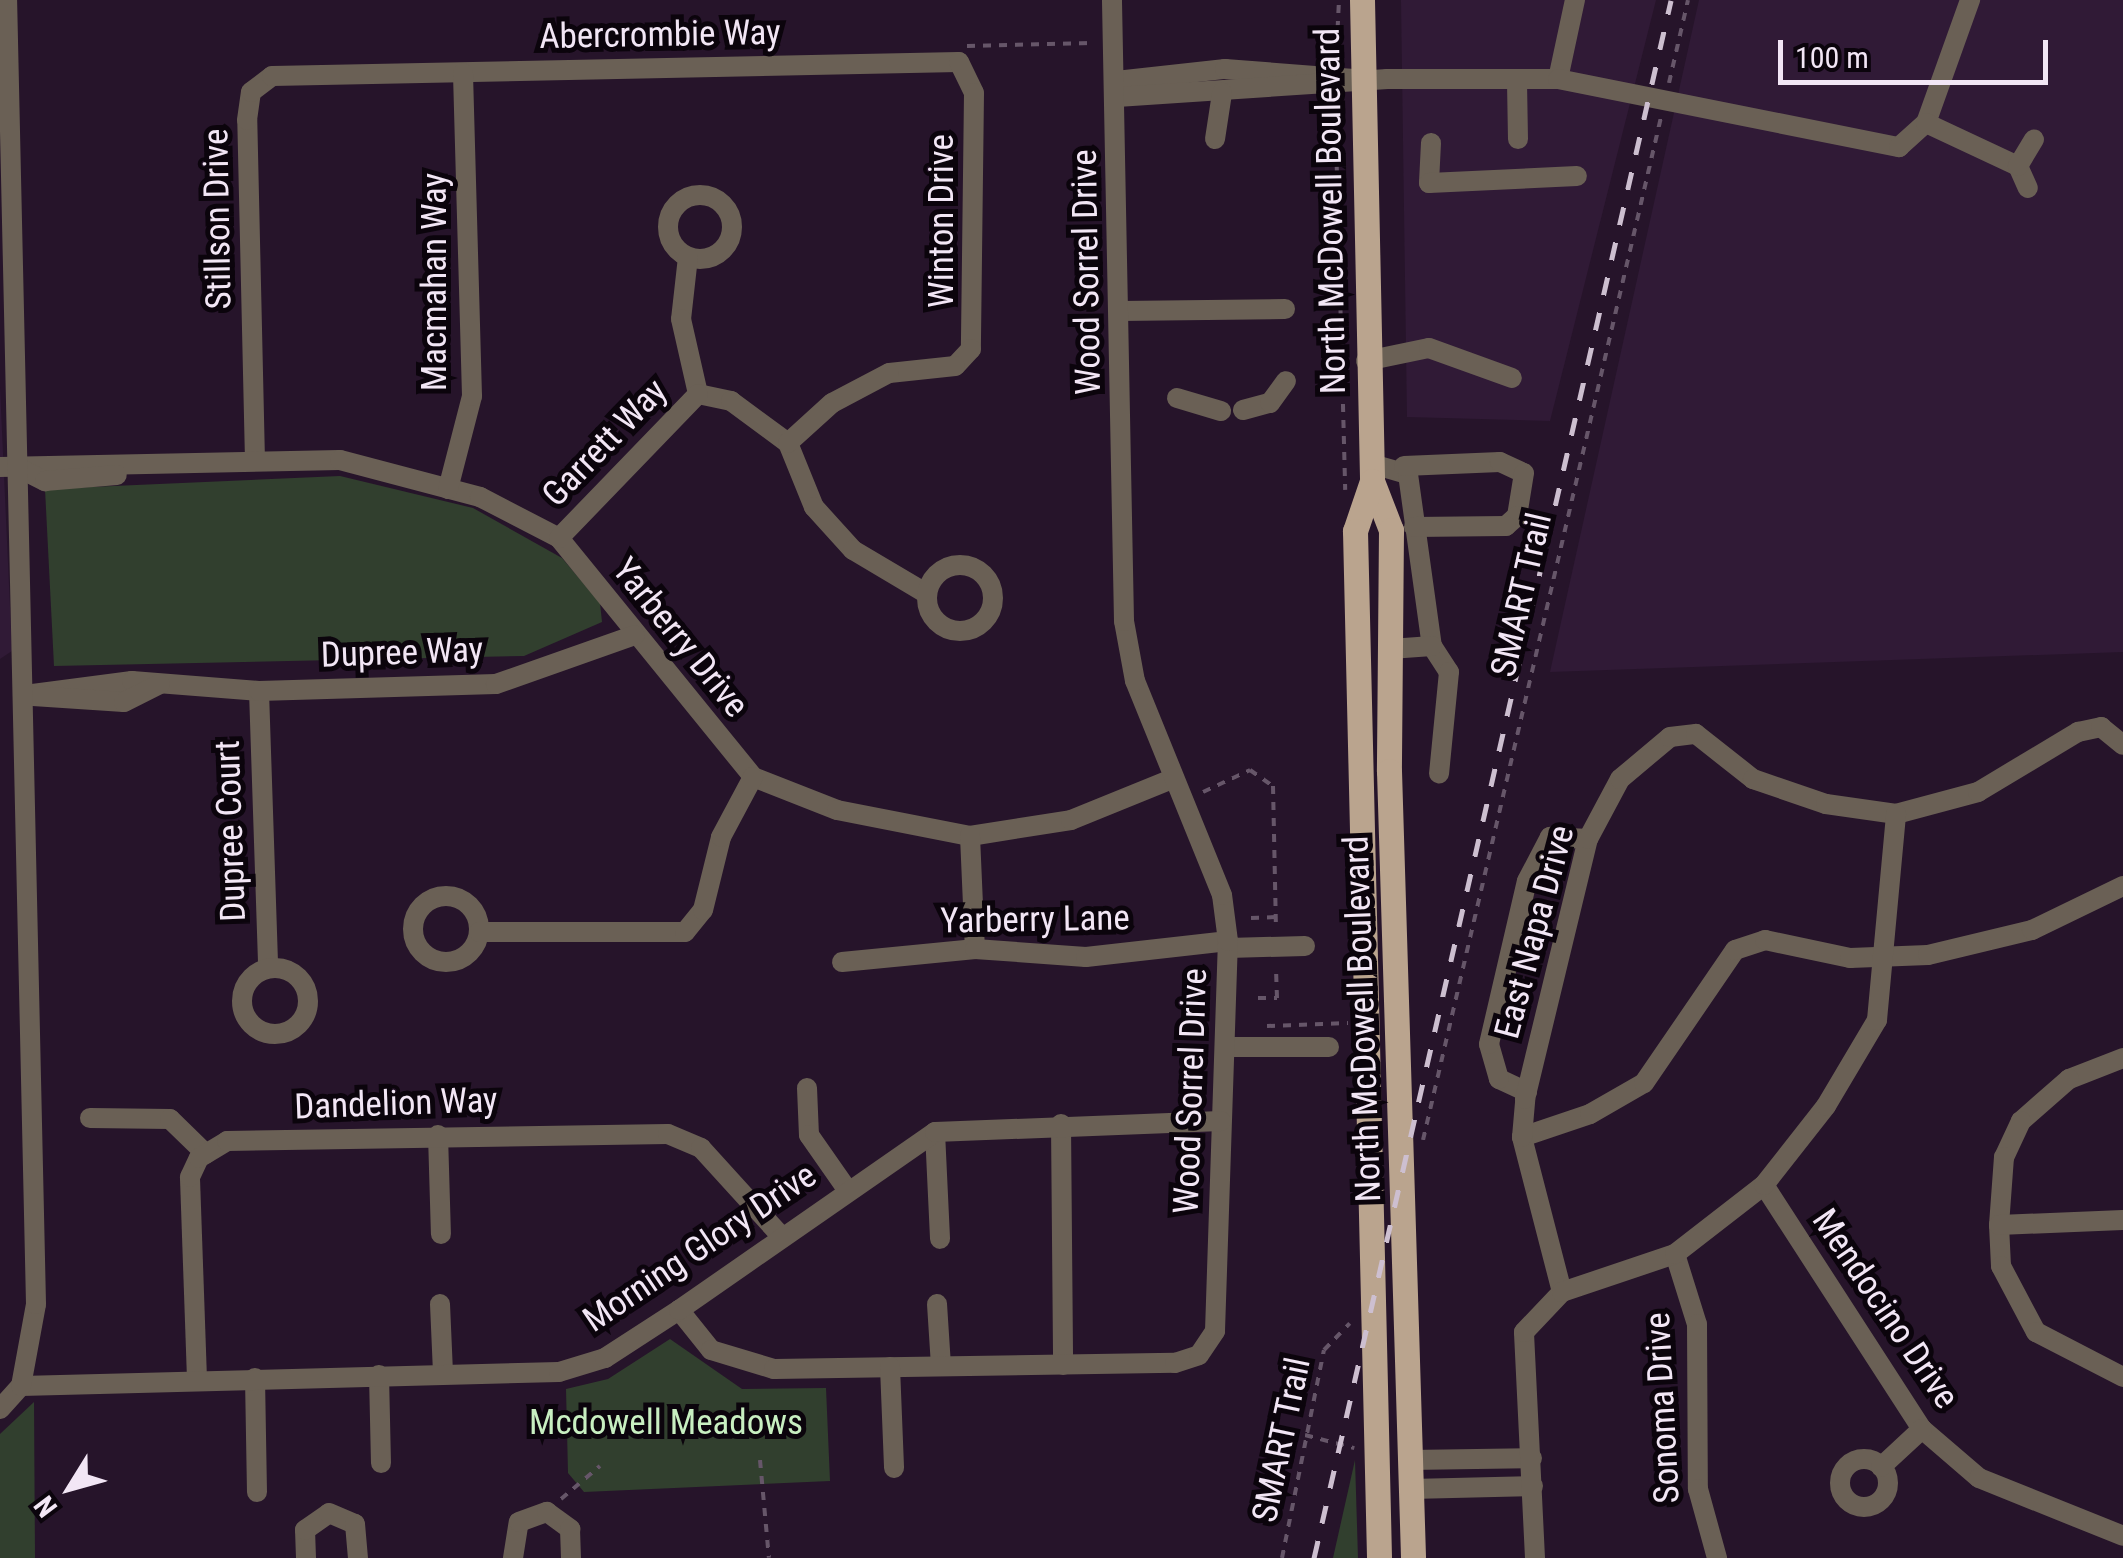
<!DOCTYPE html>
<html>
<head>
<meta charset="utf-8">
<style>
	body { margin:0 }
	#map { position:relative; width:2123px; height:1558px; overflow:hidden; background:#26142a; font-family:"Roboto Condensed",sans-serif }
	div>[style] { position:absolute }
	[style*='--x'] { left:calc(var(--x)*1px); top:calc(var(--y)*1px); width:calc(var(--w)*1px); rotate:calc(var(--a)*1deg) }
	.built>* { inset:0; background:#301a36 }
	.green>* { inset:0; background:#313f2e }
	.path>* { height:4px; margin-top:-2px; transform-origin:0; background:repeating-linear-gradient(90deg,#665669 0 8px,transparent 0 16px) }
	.minor>* { height:20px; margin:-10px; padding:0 10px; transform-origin:10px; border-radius:10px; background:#6a6055 }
	.minor>.ring { margin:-10px; padding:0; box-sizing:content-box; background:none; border:20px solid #6a6055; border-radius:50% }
	.major>* { height:25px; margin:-12.5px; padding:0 12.5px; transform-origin:12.5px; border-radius:12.5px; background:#baa48e }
	.rail>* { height:5px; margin-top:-2.5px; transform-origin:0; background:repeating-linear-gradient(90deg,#cdbfd0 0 18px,transparent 0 36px) }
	span { translate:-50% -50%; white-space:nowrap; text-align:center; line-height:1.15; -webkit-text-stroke:10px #0b040c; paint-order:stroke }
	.street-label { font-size:35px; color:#f2e6f5 }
	.park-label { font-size:35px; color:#c8efc1 }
	.north { position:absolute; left:20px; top:1438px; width:100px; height:100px; -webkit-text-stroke:8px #0b040c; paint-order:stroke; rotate:233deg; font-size:28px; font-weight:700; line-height:40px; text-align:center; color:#f2e6f5 }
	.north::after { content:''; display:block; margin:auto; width:35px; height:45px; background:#f2e6f5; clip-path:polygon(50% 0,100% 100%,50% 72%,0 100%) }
	.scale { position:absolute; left:1778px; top:40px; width:270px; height:45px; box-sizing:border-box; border:5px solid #f2e6f5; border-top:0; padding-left:12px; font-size:30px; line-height:35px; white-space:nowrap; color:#f2e6f5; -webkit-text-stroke:8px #0b040c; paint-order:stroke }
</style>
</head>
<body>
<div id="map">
	<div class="built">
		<i style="clip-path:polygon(1401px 0,1656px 0,1550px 421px,1407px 417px)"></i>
		<i style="clip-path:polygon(1699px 0,2123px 0,2123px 652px,1550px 672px)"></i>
		<i style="clip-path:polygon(0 387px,12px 651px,0 659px)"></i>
	</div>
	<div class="green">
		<i style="clip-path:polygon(340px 476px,473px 508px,562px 558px,600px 603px,602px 622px,524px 656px,54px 666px,45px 489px)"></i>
		<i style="clip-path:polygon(670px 1339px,742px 1389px,826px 1388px,830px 1481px,584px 1492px,568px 1473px,566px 1389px,608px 1379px)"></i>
		<i style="clip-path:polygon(34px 1402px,35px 1558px,0 1558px,0 1434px)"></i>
		<i style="clip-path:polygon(1355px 1460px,1358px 1558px,1333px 1558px)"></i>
	</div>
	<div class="path">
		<i style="--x:967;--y:46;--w:125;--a:-1.4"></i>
		<i style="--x:1336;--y:61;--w:61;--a:-87.2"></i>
		<i style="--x:1669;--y:83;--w:85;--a:-77.1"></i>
		<i style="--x:1335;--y:100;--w:390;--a:88.5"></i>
		<i style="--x:1203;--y:792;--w:52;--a:-25.1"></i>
		<i style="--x:1250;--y:770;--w:28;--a:35"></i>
		<i style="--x:1273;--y:786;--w:142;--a:88.8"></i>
		<i style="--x:1251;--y:918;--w:26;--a:-2"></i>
		<i style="--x:1258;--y:998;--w:19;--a:0"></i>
		<i style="--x:1277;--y:998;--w:31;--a:-92"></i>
		<i style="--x:1267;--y:1026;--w:81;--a:-2.1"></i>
		<i style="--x:1423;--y:1140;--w:1050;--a:-76.9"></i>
		<i style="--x:1305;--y:1435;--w:51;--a:14.9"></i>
		<i style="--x:760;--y:1460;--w:98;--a:84.8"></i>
		<i style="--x:561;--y:1499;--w:51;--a:-40.2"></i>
		<i style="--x:1282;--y:1558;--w:212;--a:-78.6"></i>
		<i style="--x:1324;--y:1350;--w:37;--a:-46"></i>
	</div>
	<div class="minor">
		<i style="--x:1558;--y:79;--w:81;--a:-77.9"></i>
		<i style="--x:1116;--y:81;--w:110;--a:-6.3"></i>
		<i style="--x:1225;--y:69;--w:129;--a:4.4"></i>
		<i style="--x:1517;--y:82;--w:57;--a:89"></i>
		<i style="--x:1117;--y:97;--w:271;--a:-3.8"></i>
		<i style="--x:1387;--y:79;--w:171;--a:0"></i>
		<i style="--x:1558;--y:79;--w:348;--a:11.3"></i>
		<i style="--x:1899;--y:147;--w:36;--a:-42"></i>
		<i style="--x:1926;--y:123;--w:131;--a:-70.3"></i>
		<i style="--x:1926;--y:123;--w:102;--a:25.1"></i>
		<i style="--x:2018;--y:166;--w:24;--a:66"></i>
		<i style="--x:1215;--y:139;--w:47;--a:-81.3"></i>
		<i style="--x:1431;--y:143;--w:40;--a:92.9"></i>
		<i style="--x:1429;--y:183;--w:148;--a:-2.7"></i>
		<i style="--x:2018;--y:166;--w:31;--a:-59"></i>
		<i class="ring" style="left:668px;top:195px;width:44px;height:44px"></i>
		<i style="--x:688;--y:257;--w:62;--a:96.4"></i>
		<i style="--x:681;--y:319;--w:77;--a:77.2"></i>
		<i style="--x:1120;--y:311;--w:165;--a:-0.7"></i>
		<i style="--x:1366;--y:361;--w:64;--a:-11.7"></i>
		<i style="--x:1429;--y:348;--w:88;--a:19.9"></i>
		<i style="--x:698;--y:394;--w:34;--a:12"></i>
		<i style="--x:731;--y:401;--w:71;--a:36.4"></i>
		<i style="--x:788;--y:443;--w:69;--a:67.9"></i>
		<i style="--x:814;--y:507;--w:58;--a:47.8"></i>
		<i style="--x:853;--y:550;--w:86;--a:30.7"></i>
		<i style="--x:1177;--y:398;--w:46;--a:16.5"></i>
		<i style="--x:1243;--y:410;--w:28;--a:-15"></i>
		<i style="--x:1270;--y:403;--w:27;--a:-54"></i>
		<i style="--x:255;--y:461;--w:341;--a:-91.3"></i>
		<i style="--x:247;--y:120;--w:28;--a:-82"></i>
		<i style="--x:251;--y:92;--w:26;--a:-37"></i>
		<i style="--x:272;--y:76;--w:687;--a:-1.17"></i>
		<i style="--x:959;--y:62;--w:34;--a:64"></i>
		<i style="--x:974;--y:93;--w:256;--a:90.7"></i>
		<i style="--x:971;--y:349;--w:23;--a:133"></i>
		<i style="--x:955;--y:366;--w:66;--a:173.9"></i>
		<i style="--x:889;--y:373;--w:64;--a:152.2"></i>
		<i style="--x:832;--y:403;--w:59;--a:137.7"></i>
		<i style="--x:1372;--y:464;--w:37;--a:16"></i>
		<i style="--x:1408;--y:474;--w:174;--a:82.1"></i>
		<i style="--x:1432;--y:646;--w:31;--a:57"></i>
		<i style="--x:1449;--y:672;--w:102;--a:95.6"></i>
		<i style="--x:1404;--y:466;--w:96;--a:-2.4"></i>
		<i style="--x:1500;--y:462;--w:26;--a:25"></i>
		<i style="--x:1524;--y:473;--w:44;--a:99.2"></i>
		<i style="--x:1517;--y:516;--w:15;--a:138"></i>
		<i style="--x:1506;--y:526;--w:92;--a:179.4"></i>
		<i style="--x:0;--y:467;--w:340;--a:-1.2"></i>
		<i style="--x:340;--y:460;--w:145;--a:14.8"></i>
		<i style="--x:480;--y:497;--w:89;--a:27.4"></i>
		<i style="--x:559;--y:538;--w:308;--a:50.9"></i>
		<i style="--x:753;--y:777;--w:90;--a:21.4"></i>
		<i style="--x:837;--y:810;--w:136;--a:11.1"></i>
		<i style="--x:970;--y:836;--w:102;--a:-9"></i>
		<i style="--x:1071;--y:820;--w:109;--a:-22.1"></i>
		<i style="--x:23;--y:470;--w:25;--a:27"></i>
		<i style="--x:45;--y:481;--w:72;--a:-4.8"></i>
		<i style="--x:448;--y:489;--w:96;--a:-75.5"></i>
		<i style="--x:472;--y:396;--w:323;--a:-91.6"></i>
		<i style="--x:559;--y:538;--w:200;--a:-46"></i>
		<i class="ring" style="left:927px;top:565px;width:46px;height:46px"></i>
		<i style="--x:1390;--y:649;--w:42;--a:-4.1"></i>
		<i style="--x:259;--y:691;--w:277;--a:88.1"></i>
		<i style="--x:25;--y:695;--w:108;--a:-7.5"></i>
		<i style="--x:132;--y:681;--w:127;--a:4.5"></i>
		<i style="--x:259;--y:691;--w:237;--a:-1.7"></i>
		<i style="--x:496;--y:684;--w:147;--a:-19.4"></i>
		<i style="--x:33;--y:696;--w:91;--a:3.8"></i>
		<i style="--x:124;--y:702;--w:40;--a:-26.6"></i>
		<i style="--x:970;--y:836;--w:113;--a:87.5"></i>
		<i class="ring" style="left:413px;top:896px;width:46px;height:46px"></i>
		<i style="--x:479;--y:932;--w:206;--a:0"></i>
		<i style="--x:685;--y:932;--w:28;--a:-51"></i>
		<i style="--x:703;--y:910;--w:75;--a:-76.1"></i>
		<i style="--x:721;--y:837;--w:68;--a:-61.9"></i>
		<i style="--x:1228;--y:948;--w:77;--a:-1.5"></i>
		<i style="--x:842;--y:962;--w:134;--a:-5.6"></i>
		<i style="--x:975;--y:949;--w:111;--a:4.1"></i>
		<i style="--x:1086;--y:957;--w:143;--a:-6.4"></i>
		<i class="ring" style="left:242px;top:968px;width:46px;height:46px"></i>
		<i style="--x:1228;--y:1047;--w:101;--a:0"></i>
		<i style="--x:2123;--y:1058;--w:58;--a:158.7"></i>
		<i style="--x:2069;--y:1079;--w:64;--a:138.8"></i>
		<i style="--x:2021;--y:1121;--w:40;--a:115"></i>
		<i style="--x:2004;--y:1157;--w:68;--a:94.2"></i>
		<i style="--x:1999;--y:1225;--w:41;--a:87.2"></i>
		<i style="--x:2001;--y:1266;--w:75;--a:62.1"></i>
		<i style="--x:2036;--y:1332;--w:98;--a:27.3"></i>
		<i style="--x:807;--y:1088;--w:47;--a:87.6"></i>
		<i style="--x:809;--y:1135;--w:65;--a:55.1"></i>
		<i style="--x:1527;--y:1092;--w:31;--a:-155"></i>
		<i style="--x:1499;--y:1079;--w:36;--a:-106"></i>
		<i style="--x:1489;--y:1044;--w:167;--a:-76.9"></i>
		<i style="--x:1527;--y:881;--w:50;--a:-62.4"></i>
		<i style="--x:1550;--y:837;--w:38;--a:3"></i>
		<i style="--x:90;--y:1118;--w:80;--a:0.7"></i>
		<i style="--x:170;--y:1119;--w:50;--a:44.2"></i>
		<i style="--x:1061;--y:1124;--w:241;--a:89.5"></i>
		<i style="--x:935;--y:1132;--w:107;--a:87.3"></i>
		<i style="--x:438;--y:1135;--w:99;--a:88.3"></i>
		<i style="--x:1522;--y:1137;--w:72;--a:-18.7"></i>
		<i style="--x:1590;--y:1114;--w:62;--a:-29.9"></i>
		<i style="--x:1644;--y:1083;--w:161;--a:-55.6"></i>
		<i style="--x:1735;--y:950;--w:32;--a:-18"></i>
		<i style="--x:1765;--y:940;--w:87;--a:12"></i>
		<i style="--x:1850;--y:958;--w:78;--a:-2.2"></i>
		<i style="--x:1928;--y:955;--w:107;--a:-13.5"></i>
		<i style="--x:2032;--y:930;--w:101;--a:-25.8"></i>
		<i style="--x:1764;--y:1185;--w:291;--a:57.1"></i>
		<i style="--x:1922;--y:1429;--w:75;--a:40.7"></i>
		<i style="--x:1979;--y:1478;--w:155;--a:21.9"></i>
		<i style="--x:1999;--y:1225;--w:124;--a:-2.3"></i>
		<i style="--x:1675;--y:1254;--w:73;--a:72.6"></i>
		<i style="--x:1697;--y:1324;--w:165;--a:89.7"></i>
		<i style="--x:1698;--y:1489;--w:72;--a:74.6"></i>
		<i style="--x:1562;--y:1292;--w:160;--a:-104.5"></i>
		<i style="--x:1522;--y:1137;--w:38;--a:-85"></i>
		<i style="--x:1525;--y:1099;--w:268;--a:-76.4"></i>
		<i style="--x:1588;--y:839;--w:68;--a:-61.9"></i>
		<i style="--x:1620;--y:779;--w:65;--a:-40"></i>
		<i style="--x:1670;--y:737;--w:26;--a:-7"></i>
		<i style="--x:1696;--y:734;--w:73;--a:38.3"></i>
		<i style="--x:1753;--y:779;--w:77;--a:18.9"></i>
		<i style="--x:1826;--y:804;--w:71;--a:8.1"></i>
		<i style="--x:1896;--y:814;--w:85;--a:-15"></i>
		<i style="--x:1978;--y:792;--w:117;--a:-31"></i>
		<i style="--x:2078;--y:732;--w:24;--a:-12"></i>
		<i style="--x:2101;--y:727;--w:28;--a:39"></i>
		<i style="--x:440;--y:1304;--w:70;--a:87.5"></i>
		<i style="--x:937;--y:1304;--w:62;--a:86.3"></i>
		<i style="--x:679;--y:1310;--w:51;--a:51.3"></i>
		<i style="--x:711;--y:1350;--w:66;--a:16.8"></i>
		<i style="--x:774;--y:1369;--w:401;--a:-0.9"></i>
		<i style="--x:1175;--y:1363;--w:25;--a:-18"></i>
		<i style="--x:1199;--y:1355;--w:29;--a:-56"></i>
		<i style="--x:1215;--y:1331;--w:390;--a:-88.1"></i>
		<i style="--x:1228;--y:941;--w:46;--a:-97.4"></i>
		<i style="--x:1222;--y:895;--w:231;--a:-112.1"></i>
		<i style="--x:1135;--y:681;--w:61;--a:-100.4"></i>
		<i style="--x:1124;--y:621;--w:621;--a:-91.11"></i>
		<i style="--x:890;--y:1367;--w:101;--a:87.7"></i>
		<i style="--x:379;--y:1375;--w:88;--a:88.7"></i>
		<i style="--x:255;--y:1378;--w:114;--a:89"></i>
		<i style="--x:197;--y:1379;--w:202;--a:-92"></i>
		<i style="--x:190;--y:1177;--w:21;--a:-65"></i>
		<i style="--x:199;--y:1158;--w:33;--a:-31"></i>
		<i style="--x:227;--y:1141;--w:441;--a:-0.9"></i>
		<i style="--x:668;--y:1134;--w:36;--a:23"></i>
		<i style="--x:701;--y:1148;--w:119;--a:47.7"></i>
		<i style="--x:21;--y:1386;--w:538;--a:-1.49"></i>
		<i style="--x:559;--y:1372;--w:48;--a:-16.9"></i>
		<i style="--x:605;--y:1358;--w:88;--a:-33"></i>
		<i style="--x:679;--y:1310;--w:312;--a:-34.8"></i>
		<i style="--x:935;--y:1132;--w:286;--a:-2.2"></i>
		<i style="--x:0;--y:1409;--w:31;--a:-48"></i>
		<i style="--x:21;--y:1386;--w:83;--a:-79.6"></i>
		<i style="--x:36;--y:1304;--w:1304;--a:-91.27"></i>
		<i class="ring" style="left:1840px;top:1459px;width:28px;height:28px"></i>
		<i style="--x:1410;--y:1460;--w:122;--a:-0.9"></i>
		<i style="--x:1881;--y:1467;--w:56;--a:-42.8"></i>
		<i style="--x:1411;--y:1489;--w:122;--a:-1.4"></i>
		<i style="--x:306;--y:1558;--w:28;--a:-92"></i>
		<i style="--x:305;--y:1530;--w:29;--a:-35"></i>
		<i style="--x:329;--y:1513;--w:28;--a:23"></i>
		<i style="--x:355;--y:1524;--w:34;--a:85"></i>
		<i style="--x:513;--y:1558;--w:36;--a:-81"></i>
		<i style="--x:519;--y:1522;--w:30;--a:-20"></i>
		<i style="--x:547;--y:1512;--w:29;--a:36"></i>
		<i style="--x:570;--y:1529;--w:29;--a:88"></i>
		<i style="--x:1535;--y:1558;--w:226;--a:-92.8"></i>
		<i style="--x:1524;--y:1332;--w:55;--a:-46.5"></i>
		<i style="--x:1562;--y:1292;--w:119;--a:-18.6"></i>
		<i style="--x:1675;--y:1254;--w:113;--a:-37.8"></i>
		<i style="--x:1764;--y:1185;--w:100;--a:-51.9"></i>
		<i style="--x:1826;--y:1106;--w:100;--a:-59.3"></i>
		<i style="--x:1877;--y:1020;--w:207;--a:-84.7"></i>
	</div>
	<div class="major">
		<i style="--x:1362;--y:0;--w:481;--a:88.8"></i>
		<i style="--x:1372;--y:481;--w:53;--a:68.8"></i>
		<i style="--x:1391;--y:530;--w:241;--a:90.5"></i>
		<i style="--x:1389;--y:771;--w:787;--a:88.25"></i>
		<i style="--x:1372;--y:481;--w:53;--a:108.8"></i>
		<i style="--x:1355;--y:531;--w:1027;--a:88.66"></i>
	</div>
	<div class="rail">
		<i style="--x:1314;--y:1558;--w:1598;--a:-77.09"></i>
	</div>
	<div class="street-label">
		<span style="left:660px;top:35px;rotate:-1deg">Abercrombie Way</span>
		<span style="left:1331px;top:211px;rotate:-91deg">North McDowell Boulevard</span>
		<span style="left:218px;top:219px;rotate:-91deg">Stillson Drive</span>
		<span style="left:942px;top:221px;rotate:-90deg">Winton Drive</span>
		<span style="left:1087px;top:272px;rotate:-91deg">Wood Sorrel Drive</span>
		<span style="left:435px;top:282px;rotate:-90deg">Macmahan Way</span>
		<span style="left:605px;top:443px;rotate:-46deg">Garrett Way</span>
		<span style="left:1522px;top:595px;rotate:-77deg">SMART Trail</span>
		<span style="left:680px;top:638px;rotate:51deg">Yarberry Drive</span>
		<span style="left:402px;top:653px;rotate:-2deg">Dupree Way</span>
		<span style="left:231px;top:831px;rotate:-92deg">Dupree Court</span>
		<span style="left:1035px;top:920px;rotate:-1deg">Yarberry Lane</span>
		<span style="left:1535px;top:932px;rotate:-75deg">East Napa Drive</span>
		<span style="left:1363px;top:1019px;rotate:-92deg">North McDowell Boulevard</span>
		<span style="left:1191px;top:1091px;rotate:-88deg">Wood Sorrel Drive</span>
		<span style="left:396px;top:1104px;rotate:-2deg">Dandelion Way</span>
		<span style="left:700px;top:1248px;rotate:-34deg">Morning Glory Drive</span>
		<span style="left:1885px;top:1309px;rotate:56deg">Mendocino Drive</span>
		<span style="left:1663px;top:1408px;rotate:-93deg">Sonoma Drive</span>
		<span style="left:1282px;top:1440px;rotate:-78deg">SMART Trail</span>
	</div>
	<div class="park-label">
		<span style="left:666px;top:1423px">Mcdowell Meadows</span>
	</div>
	<div class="north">N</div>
	<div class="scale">100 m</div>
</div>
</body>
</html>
